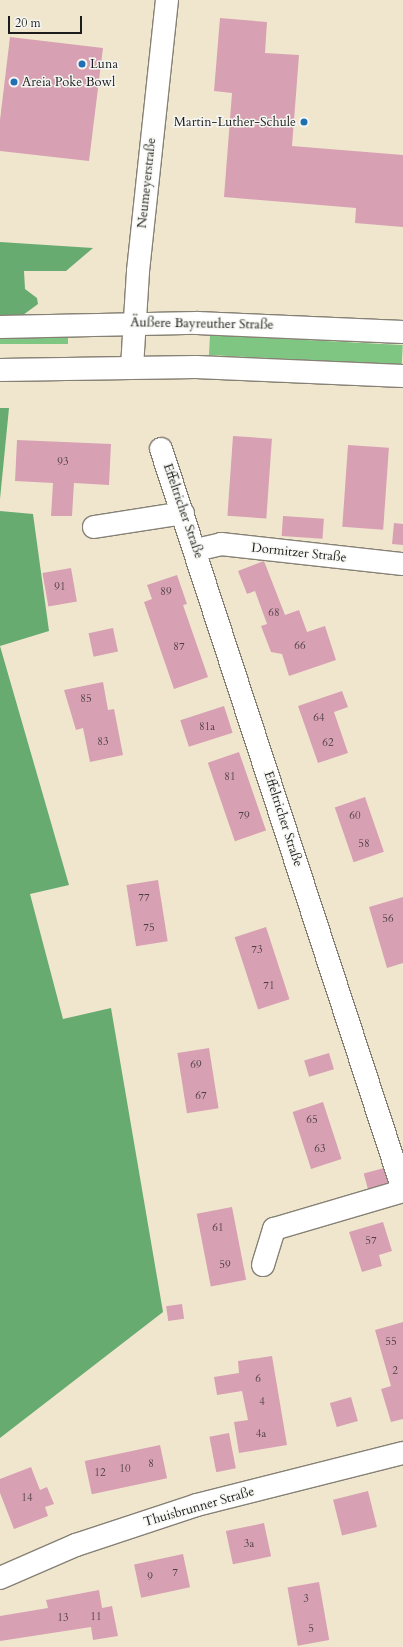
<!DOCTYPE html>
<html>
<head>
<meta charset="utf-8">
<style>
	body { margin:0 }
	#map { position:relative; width:403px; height:1647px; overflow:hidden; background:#f0e6ce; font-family:Cardo,serif }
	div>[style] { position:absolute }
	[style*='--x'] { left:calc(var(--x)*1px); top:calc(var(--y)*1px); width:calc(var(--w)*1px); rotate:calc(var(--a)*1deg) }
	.green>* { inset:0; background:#7fc682; transform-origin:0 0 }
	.forest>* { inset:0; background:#67ab70 }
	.building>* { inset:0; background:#d7a1b3; transform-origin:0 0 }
	.roads { filter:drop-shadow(1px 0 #868175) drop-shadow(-1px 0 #868175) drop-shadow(0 1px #868175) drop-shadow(0 -1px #868175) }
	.minor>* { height:22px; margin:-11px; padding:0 11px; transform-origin:11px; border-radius:11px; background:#fff }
	.major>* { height:22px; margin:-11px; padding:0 11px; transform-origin:11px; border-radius:11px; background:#fff }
	.dots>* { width:11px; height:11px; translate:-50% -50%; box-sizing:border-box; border:2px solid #f6f6f2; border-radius:50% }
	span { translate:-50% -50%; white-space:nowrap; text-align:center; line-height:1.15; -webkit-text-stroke:3px #f6f6f2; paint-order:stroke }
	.number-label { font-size:11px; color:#4b3d42 }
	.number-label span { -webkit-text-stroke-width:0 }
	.poi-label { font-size:13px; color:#1c1c1c }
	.left { translate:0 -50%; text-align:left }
	.right { translate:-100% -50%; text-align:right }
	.street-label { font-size:13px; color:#1c1c1c }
	.scale { position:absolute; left:8px; top:16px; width:74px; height:18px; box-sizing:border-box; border:2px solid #1c1c1c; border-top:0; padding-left:5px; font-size:12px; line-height:14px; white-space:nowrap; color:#1c1c1c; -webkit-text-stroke:3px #f6f6f2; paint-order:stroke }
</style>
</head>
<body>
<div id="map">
	<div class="green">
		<i style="left:210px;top:335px;width:193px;height:20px;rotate:3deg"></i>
		<i style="left:68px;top:337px;width:7px;height:68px;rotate:90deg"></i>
	</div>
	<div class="forest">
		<i style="clip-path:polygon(0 242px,93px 248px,66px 271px,24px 271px,25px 289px,37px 298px,38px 304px,23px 315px,0 316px)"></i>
		<i style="clip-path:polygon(0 408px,9px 408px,0 499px)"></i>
		<i style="clip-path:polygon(0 511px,33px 514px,49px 631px,0 646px,69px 885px,30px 894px,63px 1019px,111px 1008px,163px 1312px,0 1438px)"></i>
	</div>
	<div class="building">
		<i style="clip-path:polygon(220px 18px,267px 22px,265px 53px,299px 55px,292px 146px,403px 155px,403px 227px,355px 223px,356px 208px,224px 197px,232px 93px,214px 91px)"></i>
		<i style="clip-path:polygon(10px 37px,103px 48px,89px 161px,0 151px,0 120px)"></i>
		<i style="left:233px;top:436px;width:39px;height:80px;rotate:4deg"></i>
		<i style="clip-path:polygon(17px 440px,111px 444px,109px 485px,74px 483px,72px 516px,51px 516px,53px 483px,15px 481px)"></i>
		<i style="left:348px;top:445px;width:41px;height:82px;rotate:4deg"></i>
		<i style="left:283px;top:516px;width:41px;height:20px;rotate:4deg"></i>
		<i style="clip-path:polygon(394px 523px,403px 524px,403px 545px,392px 544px)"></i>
		<i style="clip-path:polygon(264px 561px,285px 615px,299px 610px,307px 632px,325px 626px,336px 660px,289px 676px,282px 654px,271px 652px,261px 626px,267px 624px,255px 591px,247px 594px,238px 571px)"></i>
		<i style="left:71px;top:568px;width:34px;height:29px;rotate:80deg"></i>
		<i style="clip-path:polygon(177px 575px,187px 604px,183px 605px,208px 677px,174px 689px,144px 602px,152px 599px,147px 585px)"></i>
		<i style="left:113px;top:628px;width:24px;height:25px;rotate:78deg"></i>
		<i style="clip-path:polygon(103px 682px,108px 710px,114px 709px,123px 755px,90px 762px,83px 728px,76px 730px,64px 690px)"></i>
		<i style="clip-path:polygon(342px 691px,348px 707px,334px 712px,348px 753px,318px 763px,298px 706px)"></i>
		<i style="left:224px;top:706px;width:28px;height:46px;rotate:72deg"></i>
		<i style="left:239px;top:752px;width:83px;height:33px;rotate:71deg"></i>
		<i style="left:365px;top:797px;width:58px;height:32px;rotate:71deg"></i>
		<i style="left:158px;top:880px;width:62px;height:32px;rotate:81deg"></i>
		<i style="clip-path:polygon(403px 897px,403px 963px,387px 968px,369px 907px)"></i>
		<i style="left:266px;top:927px;width:76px;height:33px;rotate:72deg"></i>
		<i style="left:209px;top:1048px;width:61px;height:32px;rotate:81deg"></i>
		<i style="left:329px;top:1053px;width:17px;height:26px;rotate:73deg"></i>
		<i style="left:323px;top:1102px;width:60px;height:32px;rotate:72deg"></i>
		<i style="left:384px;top:1168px;width:20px;height:21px;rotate:75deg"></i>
		<i style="left:232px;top:1207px;width:74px;height:36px;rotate:79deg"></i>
		<i style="clip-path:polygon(383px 1222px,392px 1251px,379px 1255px,382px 1266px,362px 1272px,349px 1232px)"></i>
		<i style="left:182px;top:1304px;width:15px;height:16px;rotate:82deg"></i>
		<i style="clip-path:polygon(403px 1322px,403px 1419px,391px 1422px,381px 1389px,391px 1386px,375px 1330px)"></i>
		<i style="clip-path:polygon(272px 1356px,287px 1445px,239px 1453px,234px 1422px,248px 1420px,242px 1391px,217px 1395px,214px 1377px,239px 1373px,238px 1361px)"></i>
		<i style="left:351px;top:1397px;width:25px;height:22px;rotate:74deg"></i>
		<i style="left:229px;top:1433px;width:36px;height:20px;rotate:79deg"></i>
		<i style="left:160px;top:1445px;width:34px;height:77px;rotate:78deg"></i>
		<i style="clip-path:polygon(31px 1467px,40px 1490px,47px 1487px,54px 1504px,45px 1507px,48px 1516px,14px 1529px,0 1493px,0 1479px)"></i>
		<i style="left:368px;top:1491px;width:37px;height:36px;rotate:76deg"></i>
		<i style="left:264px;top:1523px;width:34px;height:39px;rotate:78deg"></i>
		<i style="left:183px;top:1554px;width:34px;height:50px;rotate:78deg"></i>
		<i style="left:319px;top:1582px;width:59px;height:32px;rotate:80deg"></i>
		<i style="clip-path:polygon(99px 1590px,102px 1608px,112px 1606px,118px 1636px,93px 1640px,91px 1627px,0 1641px,0 1616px,48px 1608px,46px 1600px)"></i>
	</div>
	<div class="roads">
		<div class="minor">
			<i style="--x:132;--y:367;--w:96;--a:-86.4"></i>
			<i style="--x:138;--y:271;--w:273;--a:-83.9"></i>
			<i style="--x:161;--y:449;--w:780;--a:71.91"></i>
			<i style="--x:94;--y:527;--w:90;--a:-8.9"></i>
			<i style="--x:196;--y:550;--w:26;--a:-13"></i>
			<i style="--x:221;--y:544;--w:183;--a:6.3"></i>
			<i style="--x:263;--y:1265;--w:38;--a:-73"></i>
			<i style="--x:274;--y:1229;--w:134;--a:-16.4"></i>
			<i style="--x:0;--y:1578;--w:83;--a:-23.5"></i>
			<i style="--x:76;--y:1545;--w:127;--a:-18.3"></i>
			<i style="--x:197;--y:1505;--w:212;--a:-14.2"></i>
		</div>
		<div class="major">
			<i style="--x:0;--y:327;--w:197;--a:-1.2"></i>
			<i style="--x:197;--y:323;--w:206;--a:2.5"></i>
			<i style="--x:0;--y:370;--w:196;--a:-0.9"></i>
			<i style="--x:196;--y:367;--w:207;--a:2.5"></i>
		</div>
	</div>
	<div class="dots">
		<i style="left:82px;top:64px;background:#1f6fb2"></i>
		<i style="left:14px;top:82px;background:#1f6fb2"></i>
		<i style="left:304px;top:122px;background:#1f6fb2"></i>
	</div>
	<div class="number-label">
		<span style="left:63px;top:462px">93</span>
		<span style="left:60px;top:587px">91</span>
		<span style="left:166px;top:592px">89</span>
		<span style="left:274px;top:613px">68</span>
		<span style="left:300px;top:646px">66</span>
		<span style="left:179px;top:647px">87</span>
		<span style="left:86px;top:699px">85</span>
		<span style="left:319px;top:718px">64</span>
		<span style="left:207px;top:727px">81a</span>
		<span style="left:103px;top:742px">83</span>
		<span style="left:328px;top:743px">62</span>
		<span style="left:230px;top:777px">81</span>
		<span style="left:244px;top:816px">79</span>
		<span style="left:355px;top:816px">60</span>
		<span style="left:364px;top:844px">58</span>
		<span style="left:144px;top:898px">77</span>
		<span style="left:388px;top:919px">56</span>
		<span style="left:149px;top:928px">75</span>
		<span style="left:257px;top:950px">73</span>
		<span style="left:269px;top:986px">71</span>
		<span style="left:196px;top:1065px">69</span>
		<span style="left:201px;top:1096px">67</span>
		<span style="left:312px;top:1120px">65</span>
		<span style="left:320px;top:1149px">63</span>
		<span style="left:218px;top:1228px">61</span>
		<span style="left:371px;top:1241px">57</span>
		<span style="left:225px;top:1265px">59</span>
		<span style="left:391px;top:1342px">55</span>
		<span style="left:395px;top:1371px">2</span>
		<span style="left:258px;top:1379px">6</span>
		<span style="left:262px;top:1402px">4</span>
		<span style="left:261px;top:1434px">4a</span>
		<span style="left:151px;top:1464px">8</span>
		<span style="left:125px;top:1469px">10</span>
		<span style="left:100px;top:1473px">12</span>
		<span style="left:27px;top:1498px">14</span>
		<span style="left:249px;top:1544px">3a</span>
		<span style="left:175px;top:1573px">7</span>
		<span style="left:150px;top:1577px">9</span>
		<span style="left:306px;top:1599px">3</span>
		<span style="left:96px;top:1617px">11</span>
		<span style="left:63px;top:1618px">13</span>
		<span style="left:311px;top:1629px">5</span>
	</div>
	<div class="poi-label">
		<span class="left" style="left:90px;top:64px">Luna</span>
		<span class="left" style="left:22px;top:82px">Areia Poke Bowl</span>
		<span class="right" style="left:296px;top:122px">Martin-Luther-Schule</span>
	</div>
	<div class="street-label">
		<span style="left:147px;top:183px;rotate:-84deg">Neumeyerstraße</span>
		<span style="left:202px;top:324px;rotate:1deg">Äußere Bayreuther Straße</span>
		<span style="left:183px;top:511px;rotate:71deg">Effeltricher Straße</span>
		<span style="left:299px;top:553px;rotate:6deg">Dormitzer Straße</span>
		<span style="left:283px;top:819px;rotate:72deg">Effeltricher Straße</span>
		<span style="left:199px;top:1507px;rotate:-16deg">Thuisbrunner Straße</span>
	</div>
	<div class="scale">20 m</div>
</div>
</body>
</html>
